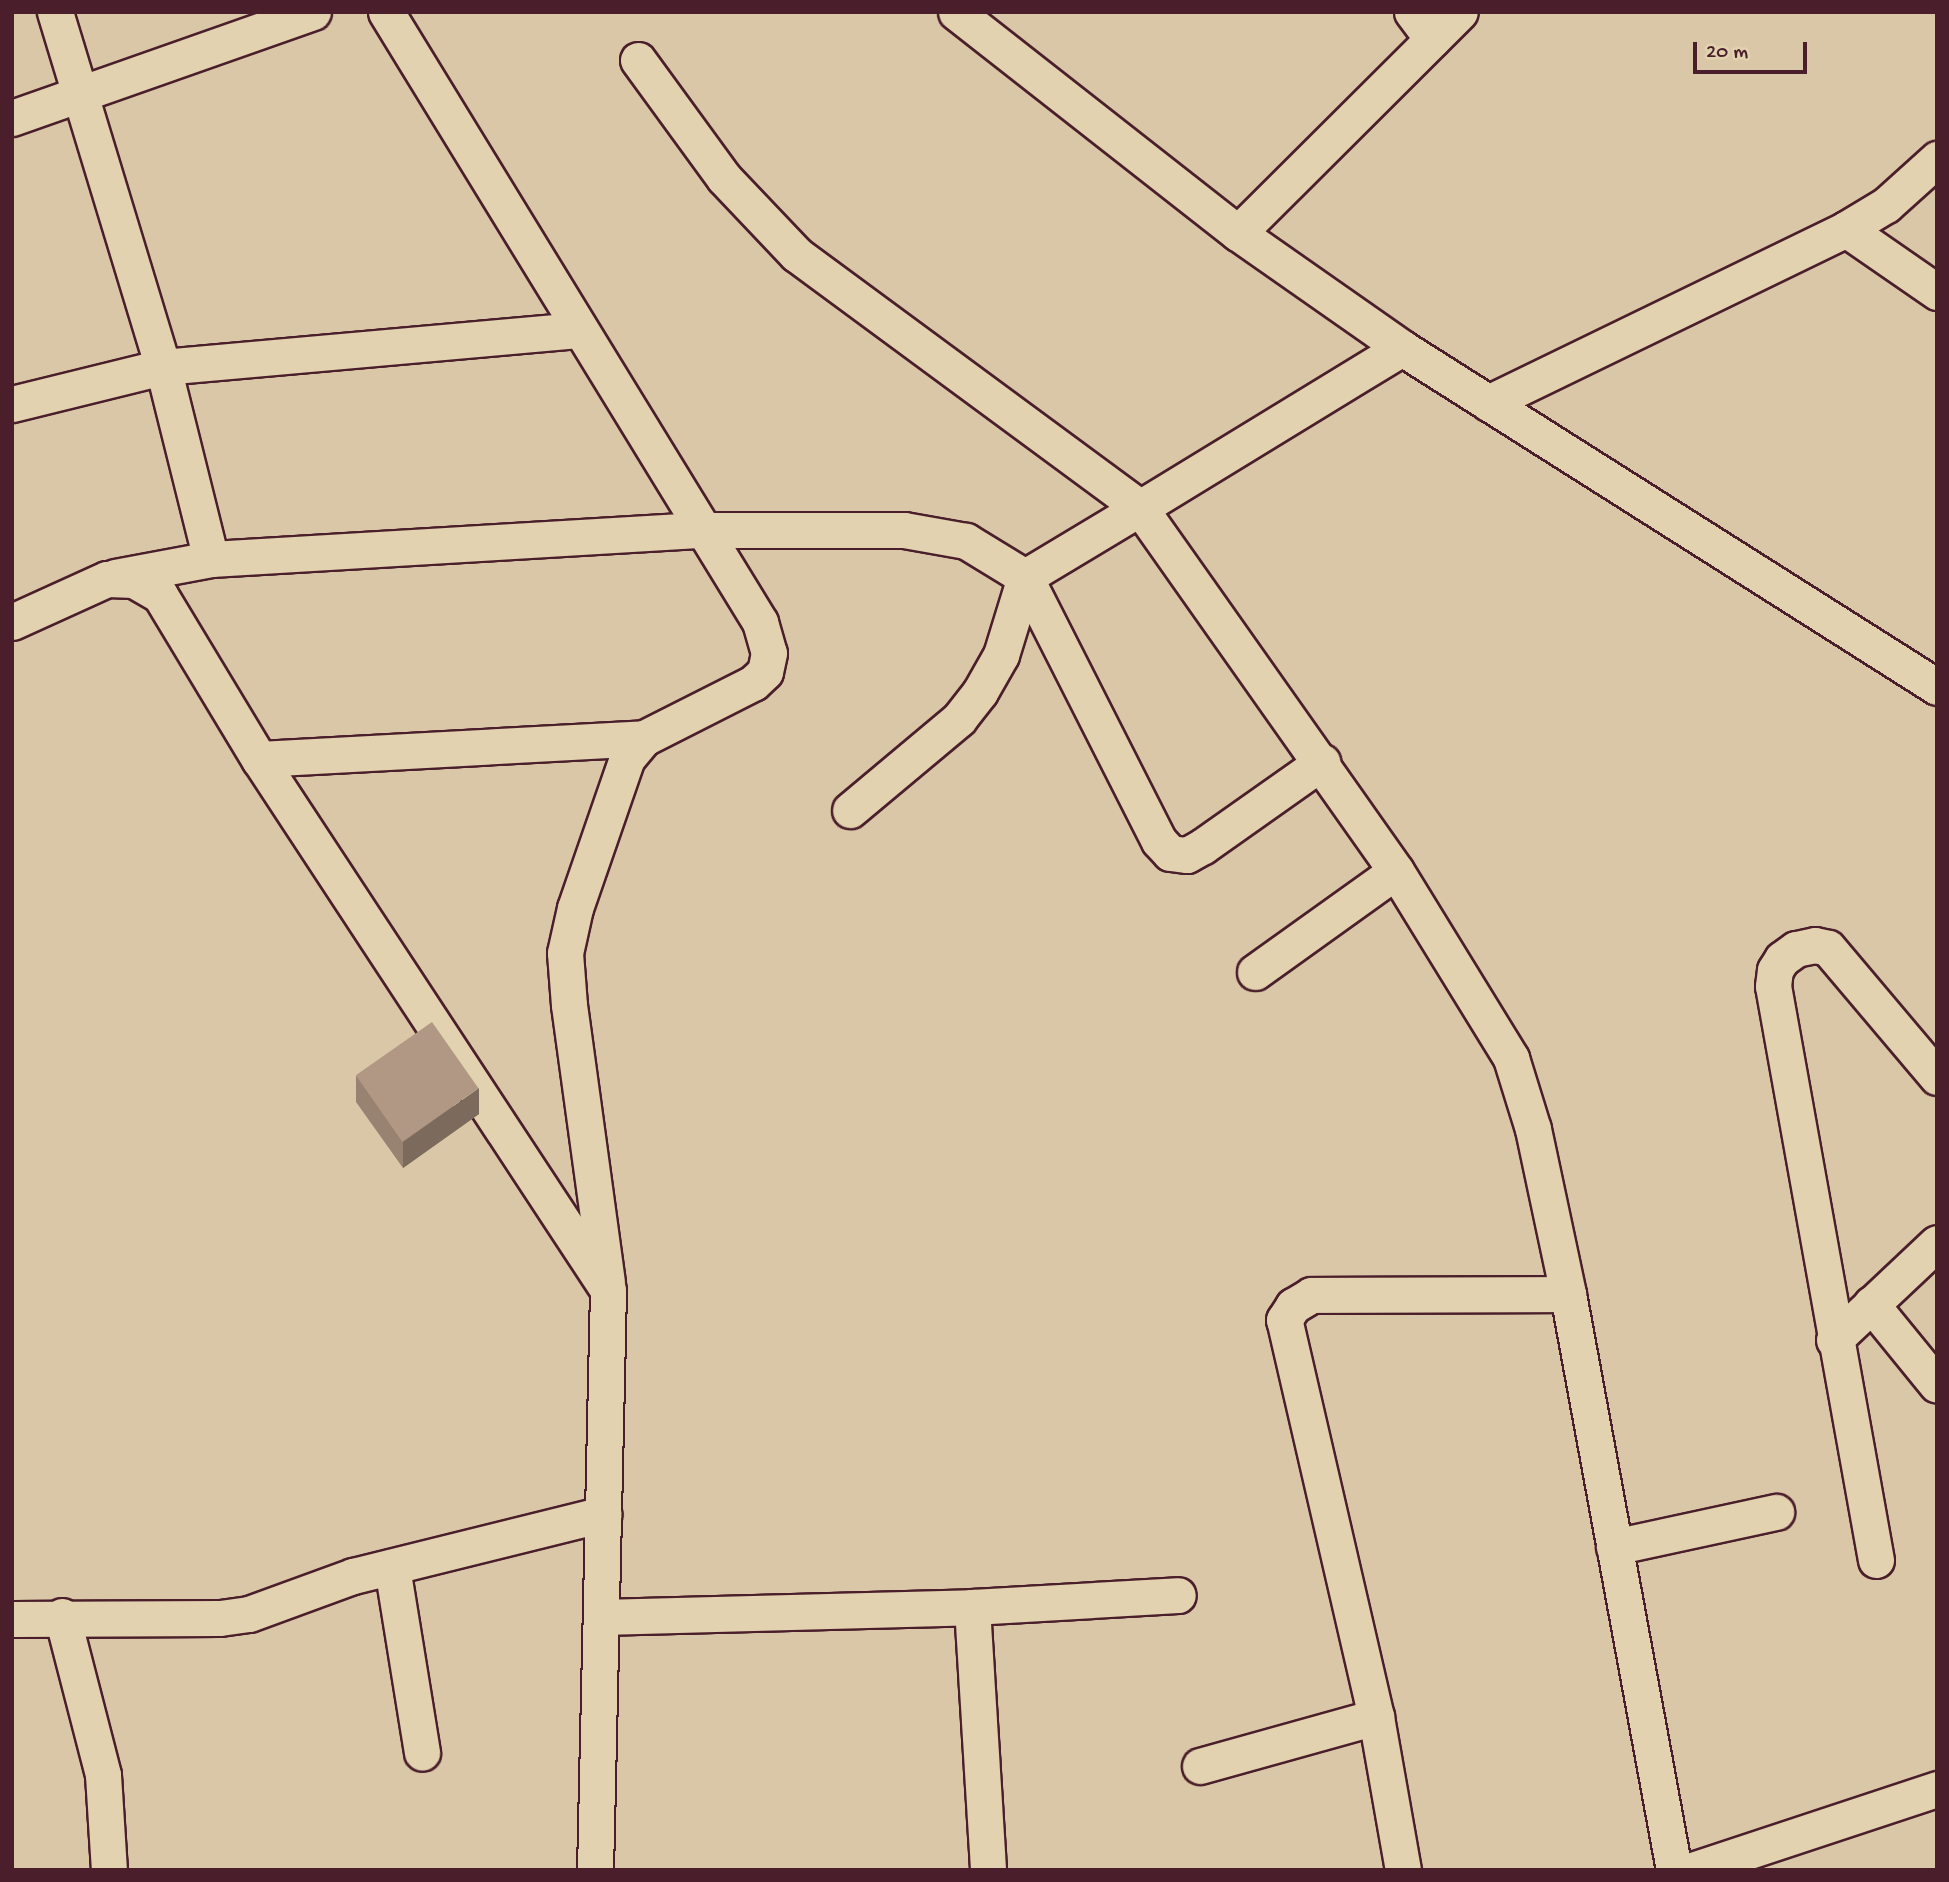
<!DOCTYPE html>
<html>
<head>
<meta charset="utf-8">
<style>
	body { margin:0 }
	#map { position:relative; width:1949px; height:1882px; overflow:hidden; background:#dac7a7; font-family:"Gochi Hand",sans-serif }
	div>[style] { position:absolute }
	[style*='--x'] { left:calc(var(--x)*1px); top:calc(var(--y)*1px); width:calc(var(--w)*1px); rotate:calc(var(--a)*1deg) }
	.roads { filter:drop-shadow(2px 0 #4a1f2b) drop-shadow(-2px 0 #4a1f2b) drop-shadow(0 2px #4a1f2b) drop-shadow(0 -2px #4a1f2b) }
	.street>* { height:35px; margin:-17.5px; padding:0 17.5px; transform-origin:17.5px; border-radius:17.5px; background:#e3d2af }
	.wall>* { inset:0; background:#988372 }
	.shaded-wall>* { inset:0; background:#7c6a5c }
	.building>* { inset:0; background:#b19884; transform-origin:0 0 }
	span { translate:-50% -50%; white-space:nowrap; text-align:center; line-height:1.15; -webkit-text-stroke:5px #e3d2af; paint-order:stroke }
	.frame { position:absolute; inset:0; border:14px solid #4a1f2b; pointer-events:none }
	.scale { position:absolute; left:1693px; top:42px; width:114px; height:32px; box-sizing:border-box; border:4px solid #4a1f2b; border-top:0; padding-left:9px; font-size:21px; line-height:24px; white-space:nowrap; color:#4a1f2b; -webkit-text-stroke:5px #e3d2af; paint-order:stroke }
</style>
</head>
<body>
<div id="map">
	<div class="roads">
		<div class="street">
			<i style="--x:55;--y:12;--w:371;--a:73.1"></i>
			<i style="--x:163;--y:367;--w:198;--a:76"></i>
			<i style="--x:386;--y:12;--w:716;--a:58.49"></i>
			<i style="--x:760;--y:622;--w:32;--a:74"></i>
			<i style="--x:769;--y:653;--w:19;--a:102"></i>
			<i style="--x:765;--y:672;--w:16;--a:137"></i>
			<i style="--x:753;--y:683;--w:122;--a:153.2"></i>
			<i style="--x:644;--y:738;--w:26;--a:130"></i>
			<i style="--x:627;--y:758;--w:159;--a:109.1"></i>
			<i style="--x:575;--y:908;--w:46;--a:102.5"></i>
			<i style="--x:565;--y:953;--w:52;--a:85.6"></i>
			<i style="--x:569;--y:1005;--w:279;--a:82.2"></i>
			<i style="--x:956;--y:12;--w:358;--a:38.1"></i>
			<i style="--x:1238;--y:233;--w:200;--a:35"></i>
			<i style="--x:1402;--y:348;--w:633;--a:32.36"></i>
			<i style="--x:1412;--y:12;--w:34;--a:53"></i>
			<i style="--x:638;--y:60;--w:146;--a:53.9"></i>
			<i style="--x:724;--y:178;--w:105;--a:46.5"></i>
			<i style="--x:796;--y:254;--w:428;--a:36.4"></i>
			<i style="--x:1140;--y:508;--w:134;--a:149"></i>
			<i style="--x:1025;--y:577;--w:82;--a:107.1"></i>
			<i style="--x:1001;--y:655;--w:43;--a:119.6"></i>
			<i style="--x:980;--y:692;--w:34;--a:128"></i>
			<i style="--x:959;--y:719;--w:142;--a:140.1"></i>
			<i style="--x:12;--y:118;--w:319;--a:-19.4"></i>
			<i style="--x:1846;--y:229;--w:111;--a:34.7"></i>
			<i style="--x:1238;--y:233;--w:313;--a:-44.9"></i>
			<i style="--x:1402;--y:348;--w:307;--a:148.6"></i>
			<i style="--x:1140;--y:508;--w:444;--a:54.8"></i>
			<i style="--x:1396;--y:871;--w:220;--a:58.4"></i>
			<i style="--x:1511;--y:1058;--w:74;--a:72.8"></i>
			<i style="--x:1533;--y:1129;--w:169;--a:78"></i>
			<i style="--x:1568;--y:1294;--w:586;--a:79.57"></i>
			<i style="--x:1488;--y:403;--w:398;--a:-25.9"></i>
			<i style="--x:1846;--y:229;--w:47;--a:-31"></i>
			<i style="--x:1886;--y:205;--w:69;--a:-42"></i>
			<i style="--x:12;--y:404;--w:155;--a:-13.8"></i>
			<i style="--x:163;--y:367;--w:416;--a:-5.1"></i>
			<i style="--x:115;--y:577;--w:98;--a:-10.6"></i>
			<i style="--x:211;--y:559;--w:492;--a:-3.4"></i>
			<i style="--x:702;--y:530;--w:202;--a:0"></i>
			<i style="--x:904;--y:530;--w:63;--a:10.1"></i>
			<i style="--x:966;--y:541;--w:69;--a:31.4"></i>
			<i style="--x:1025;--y:577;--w:296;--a:63.1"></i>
			<i style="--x:1159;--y:841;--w:16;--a:47"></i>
			<i style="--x:1170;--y:853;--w:17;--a:7"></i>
			<i style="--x:1187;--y:855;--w:18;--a:-29"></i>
			<i style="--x:1203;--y:846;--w:146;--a:-35.2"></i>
			<i style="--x:12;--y:622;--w:104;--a:-24.4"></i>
			<i style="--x:107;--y:579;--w:27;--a:2"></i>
			<i style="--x:134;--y:580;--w:30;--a:30"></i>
			<i style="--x:160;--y:595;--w:192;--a:58.9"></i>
			<i style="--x:259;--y:759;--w:635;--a:56.69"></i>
			<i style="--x:608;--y:1290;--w:580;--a:91.28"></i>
			<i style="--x:259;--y:759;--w:386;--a:-3.1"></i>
			<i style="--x:1255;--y:972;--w:173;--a:-35.6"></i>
			<i style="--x:1871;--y:1304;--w:104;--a:50.8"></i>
			<i style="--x:1834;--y:1340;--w:141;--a:-43.3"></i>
			<i style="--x:1614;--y:1547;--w:166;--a:-12.2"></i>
			<i style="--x:1876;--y:1560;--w:583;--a:-100.17"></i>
			<i style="--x:1773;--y:986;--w:16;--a:-83"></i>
			<i style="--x:1775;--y:970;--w:13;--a:-58"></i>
			<i style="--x:1782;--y:959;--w:17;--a:-36"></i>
			<i style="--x:1796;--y:949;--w:19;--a:-12"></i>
			<i style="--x:1815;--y:945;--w:13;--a:13"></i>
			<i style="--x:1828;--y:948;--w:169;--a:49.8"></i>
			<i style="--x:392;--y:1567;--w:188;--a:80.8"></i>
			<i style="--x:972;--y:1607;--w:263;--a:86.5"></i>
			<i style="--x:62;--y:1616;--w:164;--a:75.5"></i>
			<i style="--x:103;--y:1775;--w:95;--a:86.4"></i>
			<i style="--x:601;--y:1617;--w:371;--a:-1.5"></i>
			<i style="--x:972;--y:1607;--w:206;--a:-3.3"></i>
			<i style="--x:12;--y:1619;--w:208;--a:-0.3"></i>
			<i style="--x:220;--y:1618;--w:29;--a:-8"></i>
			<i style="--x:249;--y:1614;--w:111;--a:-20.1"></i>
			<i style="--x:353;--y:1576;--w:258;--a:-13.9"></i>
			<i style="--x:1376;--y:1717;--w:408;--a:-103"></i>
			<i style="--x:1284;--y:1320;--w:17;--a:-57"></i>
			<i style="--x:1293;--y:1306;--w:21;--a:-31"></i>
			<i style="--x:1311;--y:1295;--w:257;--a:-0.2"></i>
			<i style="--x:1200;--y:1766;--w:183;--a:-15.6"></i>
			<i style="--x:1376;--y:1717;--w:155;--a:80"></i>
			<i style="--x:1692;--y:1870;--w:258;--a:-18.3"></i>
		</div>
	</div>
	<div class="wall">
		<i style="clip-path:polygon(356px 1076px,479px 1114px,403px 1168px,356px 1102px)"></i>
	</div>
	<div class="shaded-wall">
		<i style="clip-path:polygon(479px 1088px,479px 1114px,403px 1168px,403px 1142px)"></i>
	</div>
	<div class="building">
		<i style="left:432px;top:1022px;width:81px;height:93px;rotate:55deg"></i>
	</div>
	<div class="frame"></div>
	<div class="scale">20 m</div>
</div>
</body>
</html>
